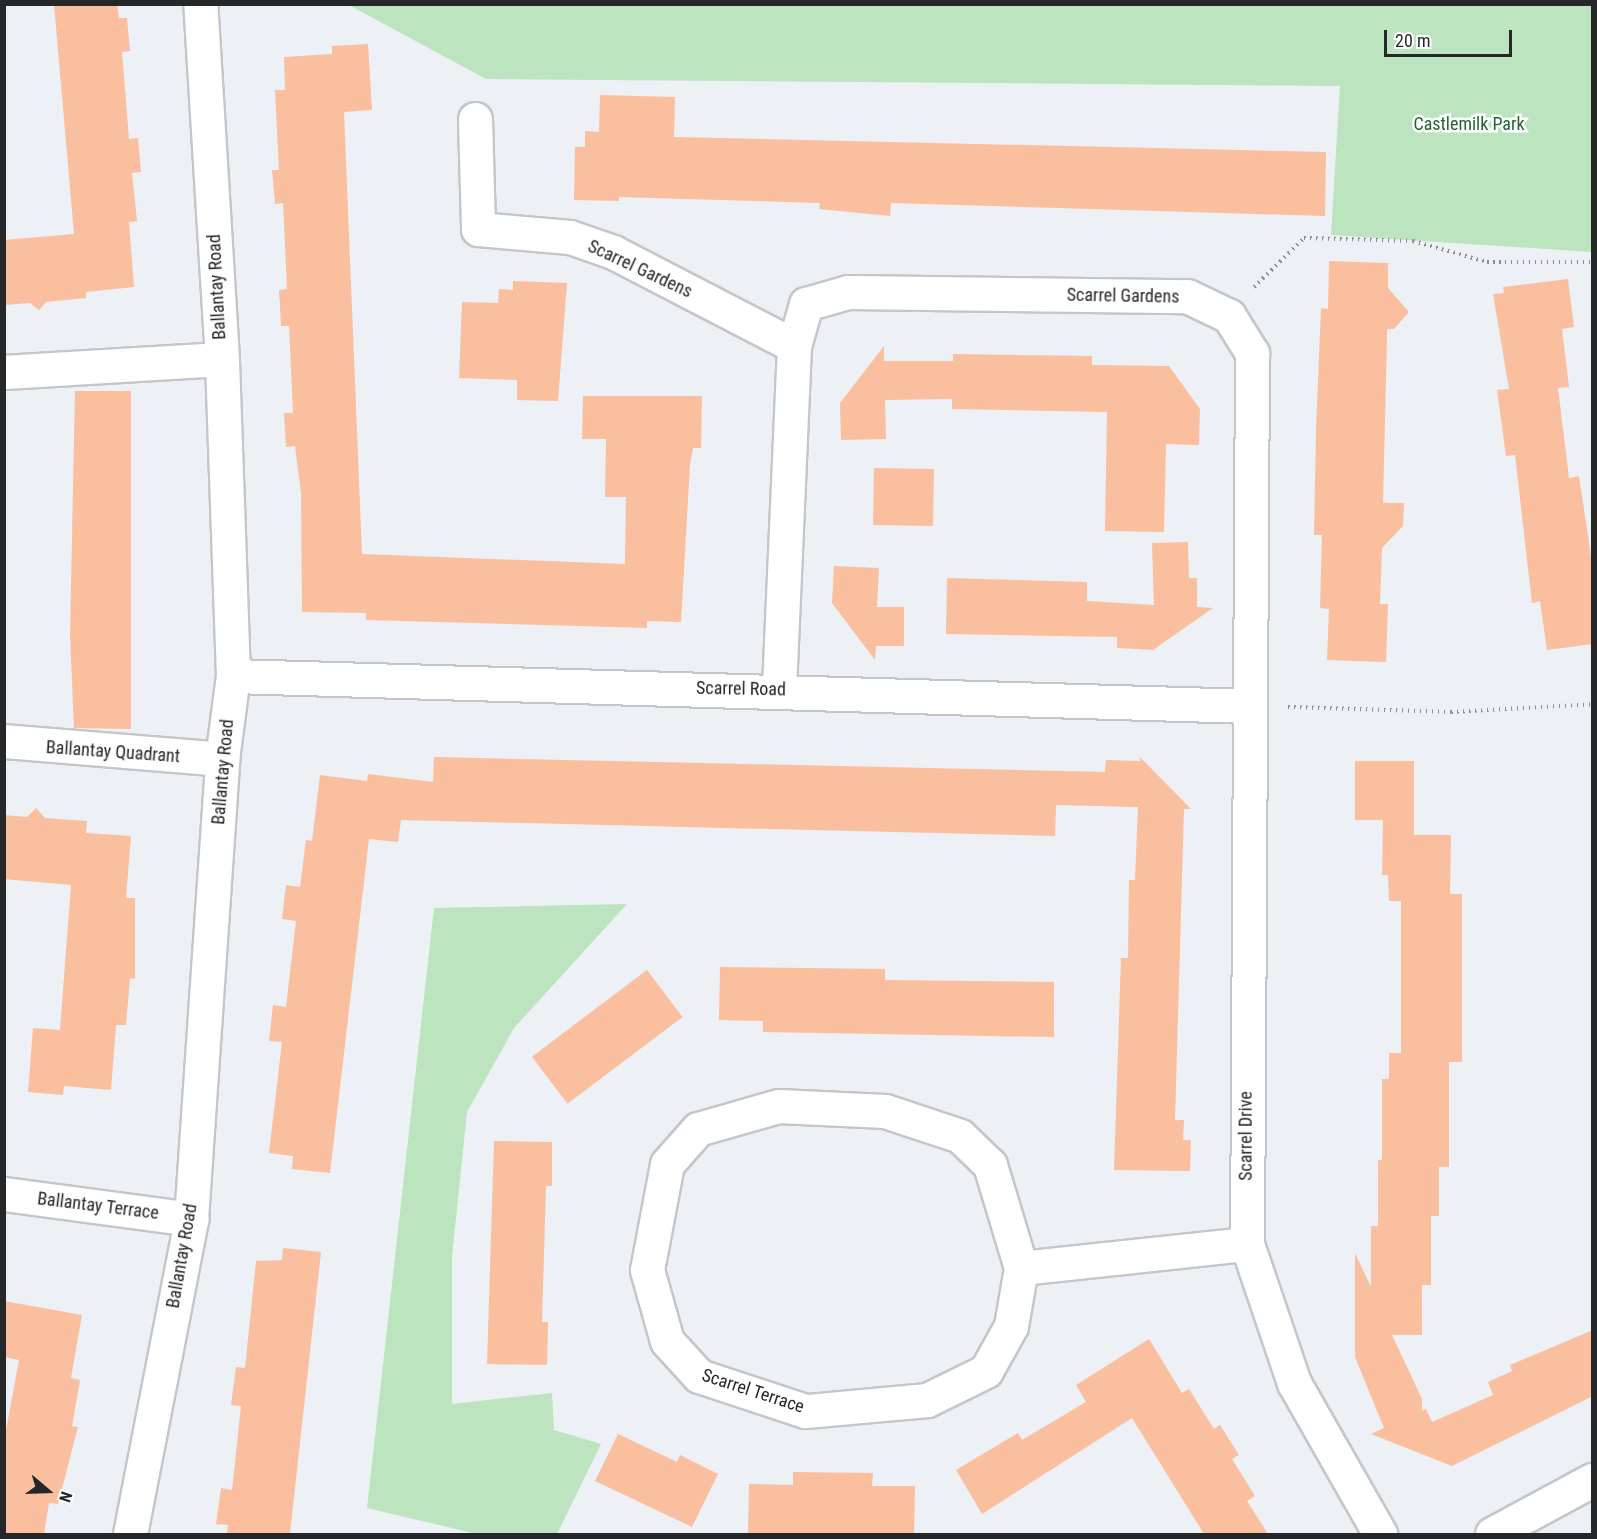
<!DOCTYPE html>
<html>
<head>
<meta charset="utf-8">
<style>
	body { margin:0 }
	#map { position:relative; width:1597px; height:1539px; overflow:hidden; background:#edf0f4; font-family:"Roboto Condensed",sans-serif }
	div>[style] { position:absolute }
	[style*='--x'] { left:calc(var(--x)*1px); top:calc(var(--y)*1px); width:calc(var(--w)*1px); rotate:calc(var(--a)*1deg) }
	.green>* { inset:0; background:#bce4bf }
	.building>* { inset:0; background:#f9bf9f; transform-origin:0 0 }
	.path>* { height:4px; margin-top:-2px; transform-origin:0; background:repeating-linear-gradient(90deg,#8c8e91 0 1.5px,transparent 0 6px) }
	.roads { filter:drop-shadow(2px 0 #c4c7ca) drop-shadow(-2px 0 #c4c7ca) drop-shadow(0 2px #c4c7ca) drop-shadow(0 -2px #c4c7ca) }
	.minor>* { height:33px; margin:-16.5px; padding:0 16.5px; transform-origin:16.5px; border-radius:16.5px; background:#fff }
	span { translate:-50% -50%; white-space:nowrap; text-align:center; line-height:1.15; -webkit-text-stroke:5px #fff; paint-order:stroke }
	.park-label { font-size:18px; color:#21652f }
	.street-label { font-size:18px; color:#262728 }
	.frame { position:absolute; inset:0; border:6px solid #262728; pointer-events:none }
	.north { position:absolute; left:18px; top:1461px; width:60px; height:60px; -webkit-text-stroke:4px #fff; paint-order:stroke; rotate:109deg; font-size:16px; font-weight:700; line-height:24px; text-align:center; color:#262728 }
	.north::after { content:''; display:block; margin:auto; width:21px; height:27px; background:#262728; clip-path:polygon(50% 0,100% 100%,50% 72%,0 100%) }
	.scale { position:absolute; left:1384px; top:30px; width:128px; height:27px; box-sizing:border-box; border:3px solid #262728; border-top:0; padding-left:8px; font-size:18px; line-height:21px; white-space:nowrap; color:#262728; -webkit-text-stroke:4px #fff; paint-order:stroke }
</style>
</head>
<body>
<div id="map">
	<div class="green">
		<i style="clip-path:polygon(349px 5px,1592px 5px,1592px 252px,1331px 235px,1340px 86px,486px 79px)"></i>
		<i style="clip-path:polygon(627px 904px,514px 1028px,467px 1112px,452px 1256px,452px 1404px,552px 1393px,554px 1430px,601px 1444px,557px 1534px,477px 1534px,367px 1508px,434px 908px)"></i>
	</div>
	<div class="building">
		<i style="clip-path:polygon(54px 4px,117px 4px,119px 18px,127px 18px,130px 51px,122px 52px,129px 139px,138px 138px,141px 172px,132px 173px,137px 221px,129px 222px,134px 287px,86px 292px,86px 298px,46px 302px,39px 310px,30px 303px,4px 305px,4px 240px,74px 234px)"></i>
		<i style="clip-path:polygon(368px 44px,372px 110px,344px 112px,362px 554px,625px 564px,626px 497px,605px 497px,606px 439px,582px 439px,583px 396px,702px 396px,701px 448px,693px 448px,690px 465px,681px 622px,647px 621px,647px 628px,366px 620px,366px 613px,302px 612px,301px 493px,295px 446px,286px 447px,284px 413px,293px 413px,289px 326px,281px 326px,280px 307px,279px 290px,287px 289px,283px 203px,275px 204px,272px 170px,279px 170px,275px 90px,285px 90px,284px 57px,332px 54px,332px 46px)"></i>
		<i style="clip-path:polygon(600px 95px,675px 97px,674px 137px,1326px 152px,1325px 216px,891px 203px,890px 216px,819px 209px,820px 203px,619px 197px,619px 201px,574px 200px,575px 147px,585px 147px,585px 131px,599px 132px)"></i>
		<i style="clip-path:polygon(1329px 261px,1388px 263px,1388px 288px,1409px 312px,1394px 329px,1387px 329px,1387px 338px,1383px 503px,1404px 503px,1403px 526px,1382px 548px,1380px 604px,1388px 604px,1386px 662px,1327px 660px,1329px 609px,1320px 608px,1322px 535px,1314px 535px,1316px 430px,1321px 308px,1328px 309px)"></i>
		<i style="clip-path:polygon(1568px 279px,1574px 327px,1562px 329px,1569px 387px,1558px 388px,1569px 478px,1579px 476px,1593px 569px,1593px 644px,1547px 650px,1540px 601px,1532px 603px,1515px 455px,1506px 456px,1497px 390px,1509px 389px,1493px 294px,1504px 293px,1503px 287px)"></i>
		<i style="clip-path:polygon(513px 281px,567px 283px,558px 401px,517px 400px,517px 380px,459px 378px,462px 302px,498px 303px,499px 289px,513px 290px)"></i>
		<i style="clip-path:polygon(884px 346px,884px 361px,953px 361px,953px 354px,1092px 356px,1092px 365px,1169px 366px,1200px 409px,1199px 445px,1166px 444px,1164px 532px,1105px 531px,1107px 412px,952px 409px,952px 399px,885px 400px,886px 439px,841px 440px,840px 403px)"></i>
		<i style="clip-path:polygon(75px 391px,131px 391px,131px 729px,74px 728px,70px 635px)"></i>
		<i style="left:874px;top:468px;width:60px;height:57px;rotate:1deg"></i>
		<i style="clip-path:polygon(1188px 542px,1189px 578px,1197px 578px,1197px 607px,1213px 608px,1153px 650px,1117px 648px,1117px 637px,946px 634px,947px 578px,1087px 582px,1087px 601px,1154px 605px,1152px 543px)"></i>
		<i style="clip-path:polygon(834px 566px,879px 568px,877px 607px,904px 607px,904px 646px,876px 646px,875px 660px,832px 603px)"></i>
		<i style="clip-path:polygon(434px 757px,1105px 772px,1106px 760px,1140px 761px,1140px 757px,1191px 809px,1184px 809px,1175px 1120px,1184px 1120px,1183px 1140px,1191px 1140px,1190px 1171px,1114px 1170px,1121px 958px,1128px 958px,1129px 880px,1135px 880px,1138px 807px,1056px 805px,1055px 836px,401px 820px,398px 842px,369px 839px,330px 1173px,292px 1169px,293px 1156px,269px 1153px,282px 1042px,269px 1041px,273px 1005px,286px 1007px,296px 921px,282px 919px,286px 885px,300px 887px,306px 840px,312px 841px,320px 775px,367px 781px,368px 774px,433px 782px)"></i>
		<i style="clip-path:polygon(1355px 761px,1414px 761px,1414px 835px,1451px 835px,1450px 894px,1462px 894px,1462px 1062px,1449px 1062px,1449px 1167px,1439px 1167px,1439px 1216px,1431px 1216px,1431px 1285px,1422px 1285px,1422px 1335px,1392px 1335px,1422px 1399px,1422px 1411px,1426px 1409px,1432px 1422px,1493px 1395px,1488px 1382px,1512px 1371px,1510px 1365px,1593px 1330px,1593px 1396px,1452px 1466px,1371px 1434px,1384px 1428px,1355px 1357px,1355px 1253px,1371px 1287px,1371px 1226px,1378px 1226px,1378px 1160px,1382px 1160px,1382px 1079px,1389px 1079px,1389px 1053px,1401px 1053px,1401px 901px,1389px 901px,1388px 875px,1382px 875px,1383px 820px,1355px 820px)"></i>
		<i style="clip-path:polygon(36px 808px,45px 818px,87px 821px,86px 833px,131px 836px,126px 898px,135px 898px,135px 979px,130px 978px,126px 1025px,116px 1025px,111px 1090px,64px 1086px,63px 1095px,28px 1092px,33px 1028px,60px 1030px,71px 885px,4px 879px,4px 815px,27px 817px)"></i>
		<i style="clip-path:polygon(720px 967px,885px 969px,885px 980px,1054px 982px,1054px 1037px,763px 1032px,763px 1021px,719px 1020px)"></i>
		<i style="left:647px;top:970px;width:59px;height:144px;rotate:53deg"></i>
		<i style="clip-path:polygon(494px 1141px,552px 1142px,552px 1186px,546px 1186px,542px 1322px,548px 1322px,547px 1365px,487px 1364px)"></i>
		<i style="clip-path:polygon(283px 1248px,321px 1252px,290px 1534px,227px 1534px,228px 1525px,216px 1524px,221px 1488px,232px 1490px,241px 1406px,231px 1405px,236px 1367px,245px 1368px,256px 1261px,282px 1260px)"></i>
		<i style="clip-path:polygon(4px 1301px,82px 1315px,71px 1378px,80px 1380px,72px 1426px,78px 1427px,58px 1504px,49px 1503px,44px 1534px,4px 1534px,4px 1441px,19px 1360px,4px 1357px)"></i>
		<i style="clip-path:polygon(1149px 1339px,1182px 1393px,1189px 1389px,1214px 1429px,1220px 1425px,1239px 1455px,1232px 1459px,1255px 1496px,1247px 1501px,1268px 1534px,1204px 1534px,1132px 1418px,982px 1514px,956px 1470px,1018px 1433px,1022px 1440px,1086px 1402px,1076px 1385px)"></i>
		<i style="clip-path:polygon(618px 1434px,677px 1462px,680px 1455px,718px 1474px,692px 1527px,595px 1481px)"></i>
		<i style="clip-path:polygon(793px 1472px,873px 1473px,872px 1486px,915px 1486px,914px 1534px,748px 1534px,749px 1484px,793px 1485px)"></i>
	</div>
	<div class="path">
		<i style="--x:1254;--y:287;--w:70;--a:-44.4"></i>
		<i style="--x:1304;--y:238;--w:109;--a:1.6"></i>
		<i style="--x:1413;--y:241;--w:77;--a:15.8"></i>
		<i style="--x:1487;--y:262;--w:105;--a:0"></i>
		<i style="--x:1288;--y:707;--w:163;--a:1.8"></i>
		<i style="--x:1451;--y:712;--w:141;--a:-3.2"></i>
	</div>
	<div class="roads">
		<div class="minor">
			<i style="--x:475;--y:119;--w:110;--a:88.4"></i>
			<i style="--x:478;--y:229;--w:92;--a:5"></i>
			<i style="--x:570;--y:237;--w:46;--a:19.2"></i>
			<i style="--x:613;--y:252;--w:204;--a:27.4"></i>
			<i style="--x:4;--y:372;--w:218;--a:-3.4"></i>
			<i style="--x:233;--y:676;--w:1016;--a:1.69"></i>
			<i style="--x:779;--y:689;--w:343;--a:-87.5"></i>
			<i style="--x:794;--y:346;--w:44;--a:-74.1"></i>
			<i style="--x:806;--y:304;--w:44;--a:-15.9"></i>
			<i style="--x:848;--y:292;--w:339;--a:0.7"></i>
			<i style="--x:1187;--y:296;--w:47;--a:25.5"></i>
			<i style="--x:1229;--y:316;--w:44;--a:58.1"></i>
			<i style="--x:1252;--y:353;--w:891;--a:90.32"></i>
			<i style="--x:1247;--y:1244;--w:147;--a:71.3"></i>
			<i style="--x:1294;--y:1383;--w:174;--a:60.3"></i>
			<i style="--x:4;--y:741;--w:219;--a:4.7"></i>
			<i style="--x:4;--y:1194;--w:189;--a:7.6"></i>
			<i style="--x:1021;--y:1268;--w:59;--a:99.8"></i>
			<i style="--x:1011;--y:1326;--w:51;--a:119.1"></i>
			<i style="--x:986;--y:1371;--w:66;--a:153.8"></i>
			<i style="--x:927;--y:1400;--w:122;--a:174.8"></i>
			<i style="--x:805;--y:1411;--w:112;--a:-161.7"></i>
			<i style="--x:699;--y:1376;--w:47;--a:-132.4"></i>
			<i style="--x:667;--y:1341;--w:74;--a:-105.7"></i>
			<i style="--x:647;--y:1270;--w:108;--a:-79.3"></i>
			<i style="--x:667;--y:1164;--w:47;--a:-48.5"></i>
			<i style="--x:698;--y:1129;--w:84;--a:-15.9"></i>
			<i style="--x:779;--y:1106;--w:106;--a:2.7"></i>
			<i style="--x:885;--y:1111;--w:79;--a:18.4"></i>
			<i style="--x:960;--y:1136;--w:42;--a:44"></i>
			<i style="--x:990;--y:1165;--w:108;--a:73.2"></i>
			<i style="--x:1021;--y:1268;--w:227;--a:-6.1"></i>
			<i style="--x:130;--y:1534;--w:321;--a:-79"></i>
			<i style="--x:191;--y:1219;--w:461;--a:-86.1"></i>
			<i style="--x:222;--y:759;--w:84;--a:-82.5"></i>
			<i style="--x:233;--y:676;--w:317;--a:-92"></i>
			<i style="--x:222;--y:359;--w:356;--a:-93.5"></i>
			<i style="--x:1492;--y:1534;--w:114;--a:-28.4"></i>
		</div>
	</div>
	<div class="park-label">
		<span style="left:1469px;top:124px">Castlemilk Park</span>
	</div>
	<div class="street-label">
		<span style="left:640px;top:269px;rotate:25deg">Scarrel Gardens</span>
		<span style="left:217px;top:287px;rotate:-93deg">Ballantay Road</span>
		<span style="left:1123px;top:296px;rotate:1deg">Scarrel Gardens</span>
		<span style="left:741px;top:689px;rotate:1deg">Scarrel Road</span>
		<span style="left:113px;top:752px;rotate:4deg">Ballantay Quadrant</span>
		<span style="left:223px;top:772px;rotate:-85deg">Ballantay Road</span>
		<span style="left:1246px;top:1136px;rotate:-90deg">Scarrel Drive</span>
		<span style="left:98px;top:1206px;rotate:7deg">Ballantay Terrace</span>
		<span style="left:182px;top:1256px;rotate:-80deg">Ballantay Road</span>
		<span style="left:753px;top:1391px;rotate:18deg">Scarrel Terrace</span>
	</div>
	<div class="frame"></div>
	<div class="north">N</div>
	<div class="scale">20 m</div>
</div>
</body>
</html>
